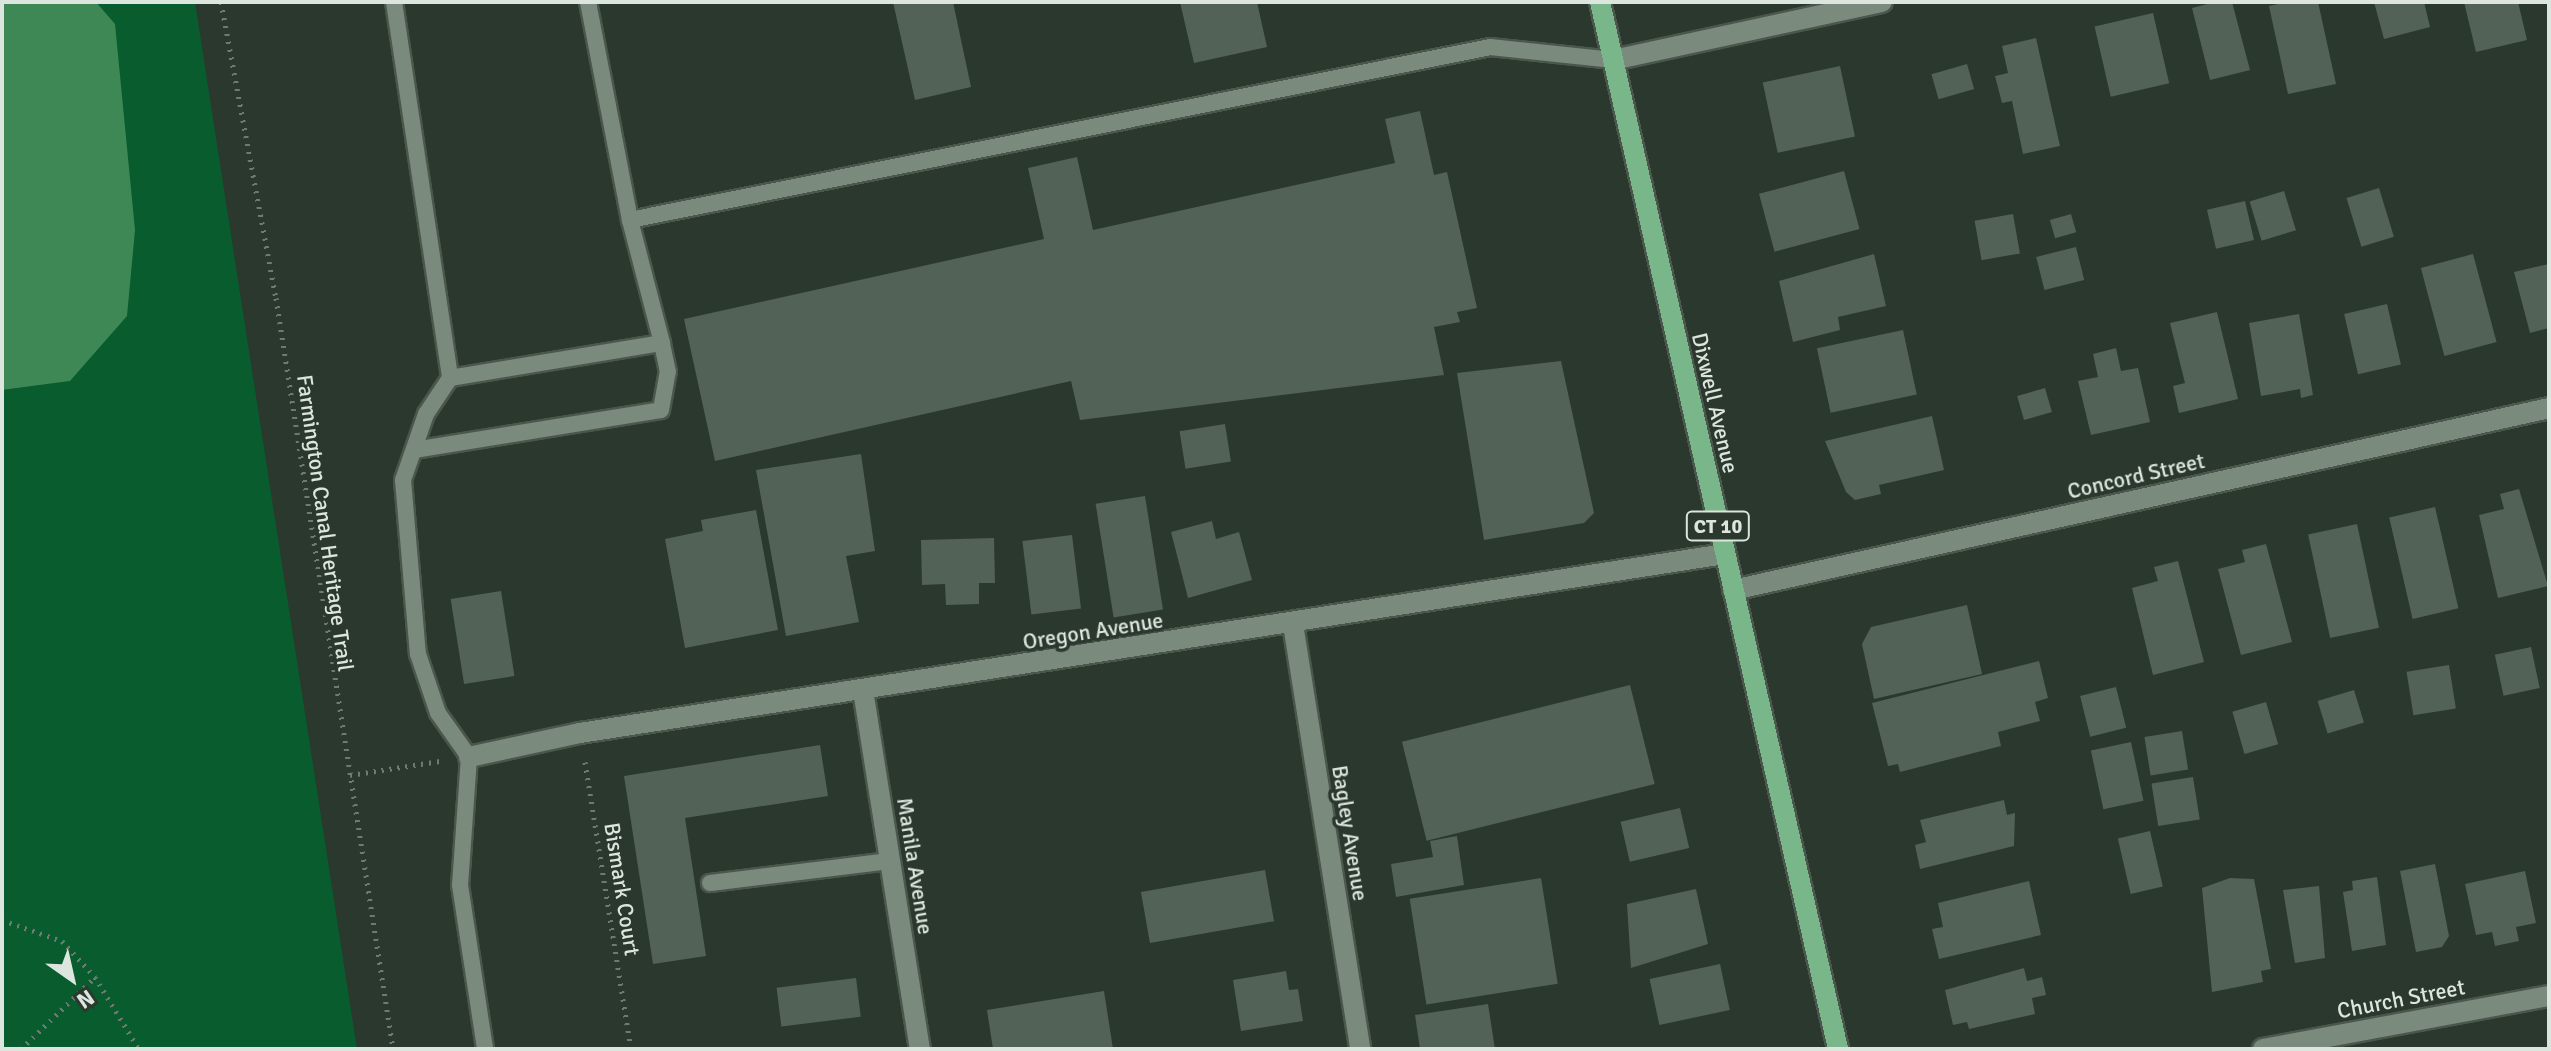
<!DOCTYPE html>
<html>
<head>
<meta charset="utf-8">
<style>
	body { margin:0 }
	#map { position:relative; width:2551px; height:1051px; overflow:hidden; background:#2a382d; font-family:Signika,sans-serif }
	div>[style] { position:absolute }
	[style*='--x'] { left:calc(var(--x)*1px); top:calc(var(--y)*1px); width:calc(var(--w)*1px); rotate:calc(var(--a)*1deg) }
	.green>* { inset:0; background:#095c2d }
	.water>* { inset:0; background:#3e8856 }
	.building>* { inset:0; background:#536256; transform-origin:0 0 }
	.path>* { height:5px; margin-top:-2.5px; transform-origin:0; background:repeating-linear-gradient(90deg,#6f7b72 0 2px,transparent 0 8px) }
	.roads { filter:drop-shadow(2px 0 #4b564d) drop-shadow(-2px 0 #4b564d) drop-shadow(0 2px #4b564d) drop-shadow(0 -2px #4b564d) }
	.lane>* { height:16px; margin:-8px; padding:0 8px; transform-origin:8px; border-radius:8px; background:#7a8a7d }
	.street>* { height:20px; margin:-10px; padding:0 10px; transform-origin:10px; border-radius:10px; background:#7a8a7d }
	.primary>* { height:20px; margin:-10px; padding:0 10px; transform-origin:10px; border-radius:10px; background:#79b78a }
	span { translate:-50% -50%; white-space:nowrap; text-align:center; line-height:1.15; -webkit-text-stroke:7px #2a382d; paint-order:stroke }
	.shield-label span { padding:2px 6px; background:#2a382d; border:2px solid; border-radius:6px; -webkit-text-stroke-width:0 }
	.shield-label { font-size:20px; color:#dce5de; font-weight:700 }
	.street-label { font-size:22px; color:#dce5de }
	.frame { position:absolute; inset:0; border:4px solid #dce5de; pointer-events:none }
	.north { position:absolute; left:32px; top:939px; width:80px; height:80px; -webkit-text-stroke:6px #2a382d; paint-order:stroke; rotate:146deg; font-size:22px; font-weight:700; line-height:32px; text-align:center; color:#dce5de }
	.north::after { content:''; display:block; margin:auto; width:28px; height:36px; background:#dce5de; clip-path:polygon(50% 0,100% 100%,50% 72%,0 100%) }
</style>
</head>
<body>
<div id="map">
	<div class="green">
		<i style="clip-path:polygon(96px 2px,195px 2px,357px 1049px,2px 1049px,2px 390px,70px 381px,115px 25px)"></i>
	</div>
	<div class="water">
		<i style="clip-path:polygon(2px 2px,96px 2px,115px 24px,135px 230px,127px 316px,70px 381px,2px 390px)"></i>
	</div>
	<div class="building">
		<i style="clip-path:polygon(893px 2px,953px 2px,971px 87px,915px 100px)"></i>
		<i style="clip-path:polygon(1180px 2px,1257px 2px,1267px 47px,1194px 63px)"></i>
		<i style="clip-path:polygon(2215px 2px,2232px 2px,2250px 70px,2210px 80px,2192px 8px)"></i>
		<i style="clip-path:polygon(2287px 2px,2318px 2px,2336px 84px,2288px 94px,2269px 6px)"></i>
		<i style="clip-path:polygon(2374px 2px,2424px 2px,2430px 27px,2384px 39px)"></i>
		<i style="clip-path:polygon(2464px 2px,2518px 2px,2527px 40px,2476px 52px)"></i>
		<i style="left:2153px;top:13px;width:72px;height:60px;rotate:77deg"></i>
		<i style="clip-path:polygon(2036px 38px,2060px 146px,2023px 154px,2012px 101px,2002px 103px,1995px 76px,2008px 73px,2002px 46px)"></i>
		<i style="left:1967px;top:64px;width:26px;height:37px;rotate:74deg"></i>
		<i style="left:1840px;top:66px;width:72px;height:79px;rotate:78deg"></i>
		<i style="clip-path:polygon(1420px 111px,1434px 175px,1447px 172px,1477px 308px,1457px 312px,1460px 322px,1434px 327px,1444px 375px,1080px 420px,1071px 381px,715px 461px,684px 319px,1044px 239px,1028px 168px,1077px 157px,1093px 230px,1395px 163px,1385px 119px)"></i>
		<i style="left:1844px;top:171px;width:60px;height:88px;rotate:75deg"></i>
		<i style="left:2379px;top:188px;width:51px;height:34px;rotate:73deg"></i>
		<i style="left:2284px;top:191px;width:41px;height:36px;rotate:73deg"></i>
		<i style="left:2245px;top:201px;width:40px;height:39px;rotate:77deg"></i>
		<i style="left:2013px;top:214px;width:40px;height:39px;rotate:80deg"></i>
		<i style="left:2071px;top:214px;width:19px;height:22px;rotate:74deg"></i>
		<i style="left:2076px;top:247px;width:34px;height:41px;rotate:76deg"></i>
		<i style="clip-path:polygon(1874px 254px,1886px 306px,1838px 317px,1840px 330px,1793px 342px,1779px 281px)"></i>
		<i style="left:2473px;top:254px;width:91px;height:54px;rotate:75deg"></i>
		<i style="clip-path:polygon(2549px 264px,2549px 328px,2530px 333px,2514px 272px)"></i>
		<i style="left:2387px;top:304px;width:62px;height:44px;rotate:77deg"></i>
		<i style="clip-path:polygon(2217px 312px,2238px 399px,2179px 413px,2173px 386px,2185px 383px,2170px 323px)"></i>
		<i style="clip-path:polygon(2299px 314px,2313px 395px,2301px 398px,2300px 389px,2261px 396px,2249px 323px)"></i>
		<i style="left:1903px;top:330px;width:66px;height:88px;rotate:78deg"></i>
		<i style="clip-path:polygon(2116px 348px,2121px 371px,2138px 368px,2150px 422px,2091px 435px,2078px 381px,2098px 377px,2093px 354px)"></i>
		<i style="clip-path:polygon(1561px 361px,1594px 513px,1584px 523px,1484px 540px,1457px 373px)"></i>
		<i style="left:2045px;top:388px;width:25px;height:29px;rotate:74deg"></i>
		<i style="clip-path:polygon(1932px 416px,1944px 470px,1879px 485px,1881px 494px,1855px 500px,1846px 492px,1825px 441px)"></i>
		<i style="left:1225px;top:424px;width:38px;height:46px;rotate:81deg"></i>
		<i style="clip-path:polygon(861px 454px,875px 551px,846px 556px,859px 622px,786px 636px,756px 470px)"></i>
		<i style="clip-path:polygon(2519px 489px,2548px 586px,2498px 598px,2479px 515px,2504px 509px,2500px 494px)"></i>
		<i style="left:1145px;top:496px;width:115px;height:50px;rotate:81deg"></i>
		<i style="left:2435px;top:507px;width:104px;height:47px;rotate:77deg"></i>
		<i style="clip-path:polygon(756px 510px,778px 630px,685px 648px,665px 539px,703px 531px,701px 520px)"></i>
		<i style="clip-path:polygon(1212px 521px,1216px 539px,1239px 532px,1252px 580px,1188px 598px,1171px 532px)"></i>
		<i style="left:2357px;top:524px;width:106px;height:50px;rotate:78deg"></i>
		<i style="left:1072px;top:535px;width:74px;height:50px;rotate:83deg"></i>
		<i style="clip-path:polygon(994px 538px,995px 583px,979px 583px,979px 604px,946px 605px,945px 584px,922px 585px,921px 540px)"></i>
		<i style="clip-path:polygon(2266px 544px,2292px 642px,2241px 655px,2218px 569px,2245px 562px,2242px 550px)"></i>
		<i style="clip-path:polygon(2178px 561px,2204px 662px,2153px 675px,2132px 588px,2158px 581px,2154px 567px)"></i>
		<i style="left:501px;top:591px;width:86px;height:51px;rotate:81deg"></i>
		<i style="clip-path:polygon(1967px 605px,1982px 674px,1874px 699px,1862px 644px,1871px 627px)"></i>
		<i style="left:2531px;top:647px;width:42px;height:37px;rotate:78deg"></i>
		<i style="clip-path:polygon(2039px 661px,2048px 698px,2035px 702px,2040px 721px,1998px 732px,2001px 746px,1900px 772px,1898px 764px,1888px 766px,1872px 703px)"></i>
		<i style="left:2449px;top:665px;width:44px;height:43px;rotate:81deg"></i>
		<i style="left:1630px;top:685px;width:102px;height:235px;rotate:76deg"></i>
		<i style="left:2116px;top:687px;width:42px;height:37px;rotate:76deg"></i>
		<i style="left:2354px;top:690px;width:34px;height:38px;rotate:73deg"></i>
		<i style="left:2266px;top:702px;width:44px;height:35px;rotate:74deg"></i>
		<i style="left:2182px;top:731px;width:39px;height:38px;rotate:81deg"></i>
		<i style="left:2131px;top:742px;width:60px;height:41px;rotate:78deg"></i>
		<i style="clip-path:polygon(820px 745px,828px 796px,685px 818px,706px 956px,653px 964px,624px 776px)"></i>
		<i style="left:2193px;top:777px;width:43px;height:42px;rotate:81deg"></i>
		<i style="clip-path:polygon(2004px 800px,2007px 815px,2015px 813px,2014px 846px,1920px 869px,1915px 845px,1926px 842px,1920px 820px)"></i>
		<i style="left:1680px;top:808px;width:41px;height:61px;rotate:77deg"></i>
		<i style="left:2150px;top:831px;width:57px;height:33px;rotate:77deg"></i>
		<i style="clip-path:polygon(1457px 836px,1464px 885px,1396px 897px,1391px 864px,1433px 857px,1430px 841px)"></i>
		<i style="clip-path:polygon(2435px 864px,2449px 936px,2442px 947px,2416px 952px,2400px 871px)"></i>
		<i style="left:1265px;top:870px;width:52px;height:126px;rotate:80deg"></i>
		<i style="clip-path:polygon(2525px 871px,2536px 923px,2516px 927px,2519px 941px,2495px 946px,2492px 932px,2476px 935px,2465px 884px)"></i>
		<i style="clip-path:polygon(2377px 877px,2386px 945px,2352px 951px,2343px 892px,2353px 890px,2352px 881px)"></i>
		<i style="left:1541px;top:878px;width:107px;height:133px;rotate:81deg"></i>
		<i style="clip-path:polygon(2230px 878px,2254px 879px,2271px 969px,2261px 971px,2263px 982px,2212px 992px,2202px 888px)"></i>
		<i style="clip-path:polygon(2029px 881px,2041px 935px,1939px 959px,1932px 929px,1943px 927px,1938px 903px)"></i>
		<i style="clip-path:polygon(2319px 886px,2325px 958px,2295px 963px,2283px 890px)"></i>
		<i style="clip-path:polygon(1696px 889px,1708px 944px,1631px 968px,1627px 904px)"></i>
		<i style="left:1720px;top:964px;width:47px;height:72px;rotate:78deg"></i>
		<i style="clip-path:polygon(2024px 968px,2027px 981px,2042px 977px,2046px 995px,2032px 998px,2035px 1014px,1969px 1029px,1967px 1022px,1953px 1025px,1945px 990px)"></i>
		<i style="clip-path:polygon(1286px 971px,1289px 990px,1298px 989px,1303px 1021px,1241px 1031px,1233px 980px)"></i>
		<i style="left:856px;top:978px;width:39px;height:80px;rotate:83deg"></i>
		<i style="clip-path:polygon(1104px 991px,1113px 1049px,993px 1049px,987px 1010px)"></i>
		<i style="clip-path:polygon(1488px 1004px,1495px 1049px,1420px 1049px,1415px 1015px)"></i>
	</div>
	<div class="path">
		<i style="--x:221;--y:2;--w:301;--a:79.5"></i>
		<i style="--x:276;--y:298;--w:760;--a:81.14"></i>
		<i style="--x:585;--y:762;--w:291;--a:80.9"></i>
		<i style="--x:350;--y:775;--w:91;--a:-8.8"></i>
		<i style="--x:2;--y:920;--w:64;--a:19.3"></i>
		<i style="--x:62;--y:941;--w:49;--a:47.5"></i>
		<i style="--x:95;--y:977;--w:84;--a:58.6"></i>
		<i style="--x:21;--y:1049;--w:103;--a:-44.2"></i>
	</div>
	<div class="roads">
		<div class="lane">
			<i style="--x:394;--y:2;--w:380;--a:81.5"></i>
			<i style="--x:450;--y:378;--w:215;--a:-9.4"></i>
			<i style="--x:662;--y:343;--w:127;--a:-104.6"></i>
			<i style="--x:588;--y:2;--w:222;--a:79.1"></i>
			<i style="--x:630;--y:220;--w:877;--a:-11.37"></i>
			<i style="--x:1490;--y:47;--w:124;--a:6"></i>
			<i style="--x:450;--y:378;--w:43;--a:123.7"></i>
			<i style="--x:426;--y:414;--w:70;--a:109.2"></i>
			<i style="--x:403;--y:480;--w:175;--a:85.1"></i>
			<i style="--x:418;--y:654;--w:62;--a:71.3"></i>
			<i style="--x:438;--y:713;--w:54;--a:54.8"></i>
			<i style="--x:469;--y:757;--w:128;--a:94"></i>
			<i style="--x:460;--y:885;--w:166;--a:81.3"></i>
			<i style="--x:414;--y:450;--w:250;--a:-9.2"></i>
			<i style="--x:661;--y:410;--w:39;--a:-80"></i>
			<i style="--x:668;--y:372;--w:30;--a:-102"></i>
			<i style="--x:710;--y:883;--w:181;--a:-7"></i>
		</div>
		<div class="street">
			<i style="--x:1613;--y:60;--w:275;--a:-12.2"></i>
			<i style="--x:1733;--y:590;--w:836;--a:-12.57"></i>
			<i style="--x:1293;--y:624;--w:430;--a:81"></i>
			<i style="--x:863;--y:690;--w:363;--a:81"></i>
			<i style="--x:469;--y:757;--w:114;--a:-12.2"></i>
			<i style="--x:580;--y:733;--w:1159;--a:-8.89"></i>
			<i style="--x:2263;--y:1049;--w:291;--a:-10.5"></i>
		</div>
		<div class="primary">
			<i style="--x:1600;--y:2;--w:1074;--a:77.19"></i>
		</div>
	</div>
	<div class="shield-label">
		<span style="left:1718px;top:526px">CT 10</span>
	</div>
	<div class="street-label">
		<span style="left:1715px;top:403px;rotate:77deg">Dixwell Avenue</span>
		<span style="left:2136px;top:476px;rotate:-13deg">Concord Street</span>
		<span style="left:325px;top:523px;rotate:82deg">Farmington Canal Heritage Trail</span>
		<span style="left:1093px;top:631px;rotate:-9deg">Oregon Avenue</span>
		<span style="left:1350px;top:833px;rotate:81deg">Bagley Avenue</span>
		<span style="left:915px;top:866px;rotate:81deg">Manila Avenue</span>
		<span style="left:622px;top:889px;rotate:81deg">Bismark Court</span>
		<span style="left:2401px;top:999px;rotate:-11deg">Church Street</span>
	</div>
	<div class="frame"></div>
	<div class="north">N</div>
</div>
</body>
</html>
